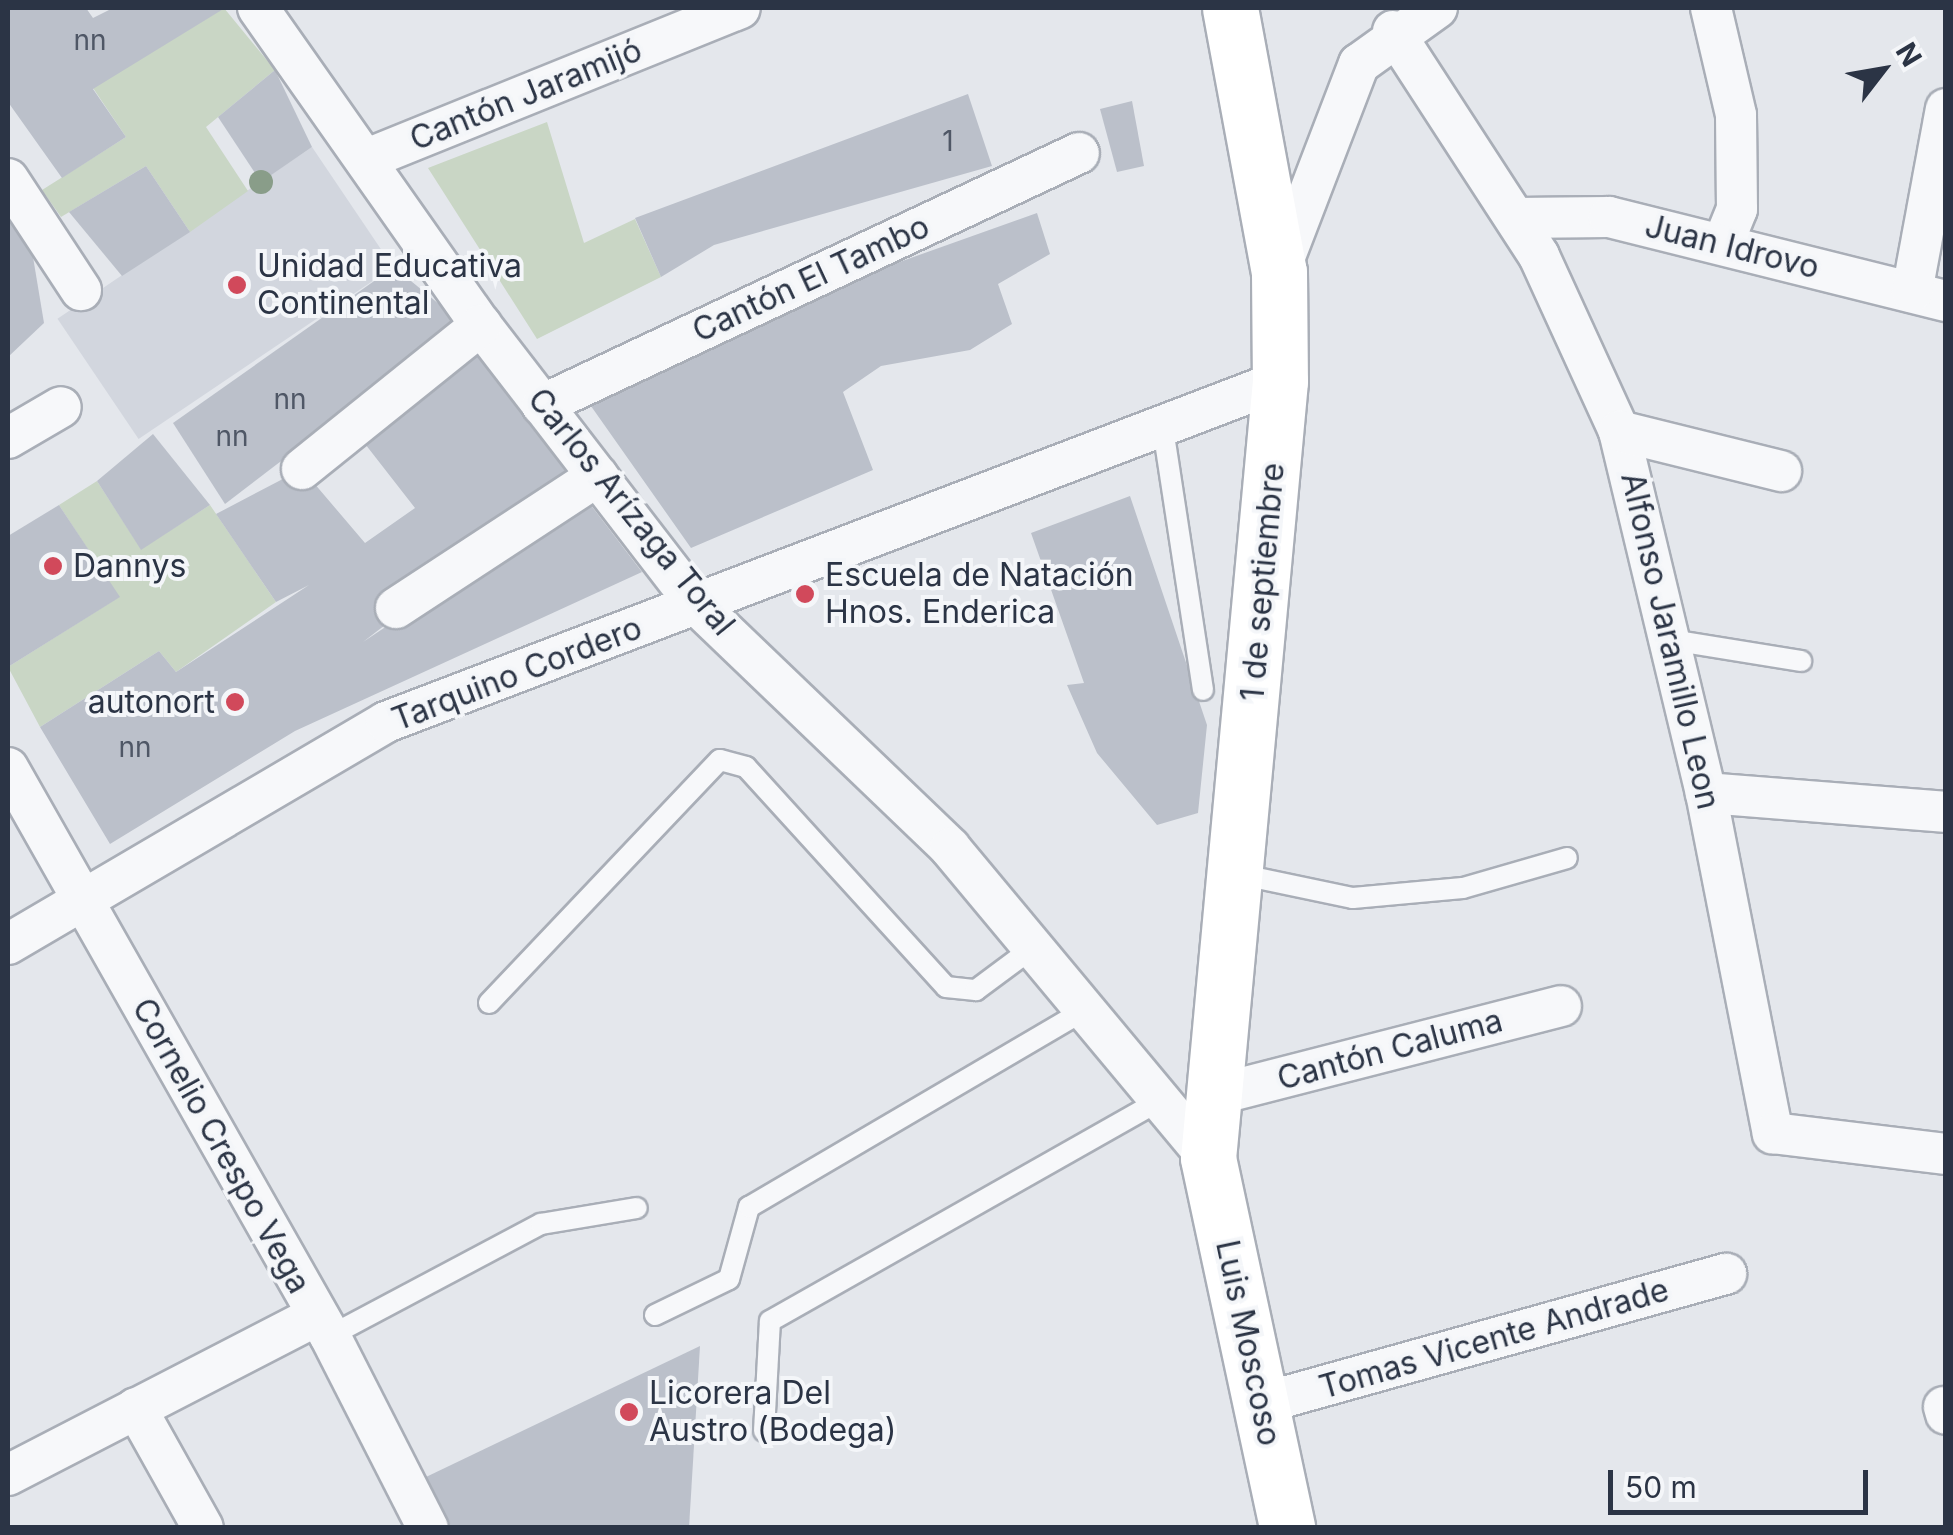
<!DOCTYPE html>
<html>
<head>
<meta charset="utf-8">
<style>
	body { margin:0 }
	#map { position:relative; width:1953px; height:1535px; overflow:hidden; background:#e4e7ec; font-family:Inter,sans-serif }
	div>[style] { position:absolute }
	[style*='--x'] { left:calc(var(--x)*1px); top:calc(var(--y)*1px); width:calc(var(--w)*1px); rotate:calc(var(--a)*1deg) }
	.built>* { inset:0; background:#d2d6de; transform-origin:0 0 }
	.green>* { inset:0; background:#c9d6c5 }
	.building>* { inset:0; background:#bbc0ca }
	.roads { filter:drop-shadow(2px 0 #a9aeb7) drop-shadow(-2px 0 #a9aeb7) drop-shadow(0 2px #a9aeb7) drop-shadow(0 -2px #a9aeb7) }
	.lane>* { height:20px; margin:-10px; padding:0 10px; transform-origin:10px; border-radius:10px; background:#f7f8fa }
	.street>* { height:40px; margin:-20px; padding:0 20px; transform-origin:20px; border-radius:20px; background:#f7f8fa }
	.secondary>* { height:55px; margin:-27.5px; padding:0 27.5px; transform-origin:27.5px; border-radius:27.5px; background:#fff }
	.trees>* { width:24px; height:24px; margin:-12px; border-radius:50%; background:#899d89 }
	.dots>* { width:28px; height:28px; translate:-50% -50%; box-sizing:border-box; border:5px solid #f4f6f9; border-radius:50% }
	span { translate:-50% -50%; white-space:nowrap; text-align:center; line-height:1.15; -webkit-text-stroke:8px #f4f6f9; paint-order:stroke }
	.number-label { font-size:28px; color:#4f5766 }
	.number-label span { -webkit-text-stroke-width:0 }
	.street-label { font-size:32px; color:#2b3445 }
	.poi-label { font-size:32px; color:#2b3445 }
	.left { translate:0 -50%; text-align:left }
	.right { translate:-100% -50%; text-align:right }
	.frame { position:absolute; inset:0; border:10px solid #2b3445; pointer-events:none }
	.north { position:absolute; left:1833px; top:20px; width:100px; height:100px; -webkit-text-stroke:8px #f4f6f9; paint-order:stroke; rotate:59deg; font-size:28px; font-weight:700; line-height:40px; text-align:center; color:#2b3445 }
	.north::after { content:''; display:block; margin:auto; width:35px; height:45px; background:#2b3445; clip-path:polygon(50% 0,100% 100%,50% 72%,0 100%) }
	.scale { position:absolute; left:1608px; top:1470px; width:260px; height:45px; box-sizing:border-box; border:5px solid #2b3445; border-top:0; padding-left:12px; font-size:30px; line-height:35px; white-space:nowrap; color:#2b3445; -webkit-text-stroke:8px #f4f6f9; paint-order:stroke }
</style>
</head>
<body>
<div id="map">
	<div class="built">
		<i style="left:312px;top:147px;width:145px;height:307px;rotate:56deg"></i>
	</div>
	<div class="green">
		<i style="clip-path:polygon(224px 8px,275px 70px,206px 127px,248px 191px,190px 232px,146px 166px,61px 217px,42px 190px,126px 137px,93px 88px)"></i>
		<i style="clip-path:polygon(547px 122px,584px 243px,635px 219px,661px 277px,537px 339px,428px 168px)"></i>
		<i style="clip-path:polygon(97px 481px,141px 549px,210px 505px,276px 602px,176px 672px,159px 651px,40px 727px,8px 667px,119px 597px,59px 505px)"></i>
	</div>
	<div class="building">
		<i style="clip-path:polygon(8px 8px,86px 8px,93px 18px,113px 8px,225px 8px,93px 89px,126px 137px,62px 178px,8px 102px)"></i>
		<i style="clip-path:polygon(275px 70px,312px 147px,261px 182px,218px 117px)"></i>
		<i style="clip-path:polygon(968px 94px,992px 166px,714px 245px,661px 277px,635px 218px)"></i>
		<i style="clip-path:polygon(1132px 101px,1144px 166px,1117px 172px,1100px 109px)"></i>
		<i style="clip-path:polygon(146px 166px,190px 232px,122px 276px,69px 212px)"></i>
		<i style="clip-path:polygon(8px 203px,30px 239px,44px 323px,8px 357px)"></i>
		<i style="clip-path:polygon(1037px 213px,1050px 254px,998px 284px,1012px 324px,970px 350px,881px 366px,843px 392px,873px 470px,691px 548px,586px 399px,891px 265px)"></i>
		<i style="clip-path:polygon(394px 267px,462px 323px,225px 504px,173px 423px)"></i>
		<i style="clip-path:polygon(478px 343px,572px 481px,363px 642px,583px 495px,642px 572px,295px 731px,110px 844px,40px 727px,159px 651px,176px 672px,309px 585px,276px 602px,216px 514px,302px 469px,365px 543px,415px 508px,362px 440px)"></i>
		<i style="clip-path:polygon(153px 434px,210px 505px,141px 550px,97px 481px)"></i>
		<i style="clip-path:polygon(1130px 496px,1207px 725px,1198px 813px,1157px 825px,1097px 753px,1067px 685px,1084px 683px,1031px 533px)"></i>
		<i style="clip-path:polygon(59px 505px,120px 597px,8px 667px,8px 536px)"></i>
		<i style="clip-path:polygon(700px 1346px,689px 1528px,452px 1528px,426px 1477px)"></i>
	</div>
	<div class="roads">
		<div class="lane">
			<i style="--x:1162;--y:422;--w:271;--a:81.3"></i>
			<i style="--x:1671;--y:640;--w:132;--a:9.2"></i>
			<i style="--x:1238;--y:874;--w:117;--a:11.8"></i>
			<i style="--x:1353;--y:898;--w:110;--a:-5.2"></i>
			<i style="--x:1463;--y:888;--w:108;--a:-16.1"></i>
			<i style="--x:489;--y:1003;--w:335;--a:-46.5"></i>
			<i style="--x:720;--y:760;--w:27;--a:15"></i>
			<i style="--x:746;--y:767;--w:297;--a:47.7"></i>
			<i style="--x:946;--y:987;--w:30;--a:6"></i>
			<i style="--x:976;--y:990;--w:72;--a:-36.6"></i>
			<i style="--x:655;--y:1315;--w:82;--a:-25.9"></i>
			<i style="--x:729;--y:1279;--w:75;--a:-74.5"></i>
			<i style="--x:749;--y:1207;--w:391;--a:-30.4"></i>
			<i style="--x:330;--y:1336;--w:239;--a:-28"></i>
			<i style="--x:541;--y:1224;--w:97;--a:-9.5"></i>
			<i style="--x:764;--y:1431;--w:110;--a:-86.9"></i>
			<i style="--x:770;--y:1321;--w:450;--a:-29.5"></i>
		</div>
		<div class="street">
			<i style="--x:258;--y:8;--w:388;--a:54.9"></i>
			<i style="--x:481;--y:325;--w:354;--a:52.4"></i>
			<i style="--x:697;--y:605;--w:351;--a:43.8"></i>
			<i style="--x:950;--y:848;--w:403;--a:50.2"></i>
			<i style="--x:1711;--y:8;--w:110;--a:76.8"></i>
			<i style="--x:1736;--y:115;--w:94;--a:89.4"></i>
			<i style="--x:1737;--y:209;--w:37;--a:112"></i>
			<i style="--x:1393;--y:31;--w:268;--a:57"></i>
			<i style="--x:1539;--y:256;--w:192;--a:65.4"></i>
			<i style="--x:1619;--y:431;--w:372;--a:76.5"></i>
			<i style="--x:1706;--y:793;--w:347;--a:78.9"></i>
			<i style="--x:1773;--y:1133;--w:174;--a:6.9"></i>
			<i style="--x:367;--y:159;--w:402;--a:-22"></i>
			<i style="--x:8;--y:179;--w:133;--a:56.7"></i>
			<i style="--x:1516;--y:218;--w:93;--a:-0.6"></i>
			<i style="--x:1609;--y:217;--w:347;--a:14"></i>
			<i style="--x:1279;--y:272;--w:223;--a:-69"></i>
			<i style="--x:1359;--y:64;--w:96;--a:-35.7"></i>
			<i style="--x:1912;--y:292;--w:186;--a:-79.5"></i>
			<i style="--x:542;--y:405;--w:593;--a:-25.14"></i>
			<i style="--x:1619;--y:431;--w:167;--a:13.9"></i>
			<i style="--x:8;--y:438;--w:61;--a:-30.3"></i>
			<i style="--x:302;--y:469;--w:230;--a:-38.8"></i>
			<i style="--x:396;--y:608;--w:241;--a:-33.2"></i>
			<i style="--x:8;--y:768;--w:653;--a:60.45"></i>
			<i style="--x:330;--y:1336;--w:216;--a:63"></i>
			<i style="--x:1706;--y:793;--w:241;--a:4.5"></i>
			<i style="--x:8;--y:944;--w:438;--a:-30.4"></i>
			<i style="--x:386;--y:722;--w:957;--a:-20.88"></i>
			<i style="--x:1219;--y:1094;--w:353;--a:-14.4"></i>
			<i style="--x:1263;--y:1403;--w:481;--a:-15.6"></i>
			<i style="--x:1944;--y:1407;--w:7;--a:74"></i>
			<i style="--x:136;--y:1408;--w:137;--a:60.8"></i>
			<i style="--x:8;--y:1475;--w:347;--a:-27.3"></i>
		</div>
		<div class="secondary">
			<i style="--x:1230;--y:8;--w:269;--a:79.5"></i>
			<i style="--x:1279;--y:272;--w:109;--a:89.5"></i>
			<i style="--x:1280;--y:381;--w:780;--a:95.29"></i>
			<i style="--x:1208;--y:1158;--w:378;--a:77.9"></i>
		</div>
	</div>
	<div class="trees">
		<i style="left:261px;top:182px"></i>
	</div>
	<div class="dots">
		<i style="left:237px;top:285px;background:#d1495b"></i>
		<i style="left:53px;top:566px;background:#d1495b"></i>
		<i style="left:805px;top:594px;background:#d1495b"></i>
		<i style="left:235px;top:702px;background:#d1495b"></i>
		<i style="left:629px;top:1412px;background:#d1495b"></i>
	</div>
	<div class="number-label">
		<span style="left:90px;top:40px">nn</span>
		<span style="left:948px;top:141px">1</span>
		<span style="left:290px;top:399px">nn</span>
		<span style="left:232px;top:436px">nn</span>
		<span style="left:135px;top:747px">nn</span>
	</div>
	<div class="street-label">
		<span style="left:526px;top:95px;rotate:-22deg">Cantón Jaramijó</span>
		<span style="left:1732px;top:247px;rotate:14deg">Juan Idrovo</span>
		<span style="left:811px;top:279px;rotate:-25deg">Cantón El Tambo</span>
		<span style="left:631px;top:512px;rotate:51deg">Carlos Arízaga Toral</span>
		<span style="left:1263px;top:582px;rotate:-85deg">1 de septiembre</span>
		<span style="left:1670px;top:641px;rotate:77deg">Alfonso Jaramillo Leon</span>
		<span style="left:517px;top:674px;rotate:-21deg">Tarquino Cordero</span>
		<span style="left:1390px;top:1050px;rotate:-15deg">Cantón Caluma</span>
		<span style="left:221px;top:1146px;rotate:61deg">Cornelio Crespo Vega</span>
		<span style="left:1494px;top:1339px;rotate:-16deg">Tomas Vicente Andrade</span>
		<span style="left:1248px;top:1343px;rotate:78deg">Luis Moscoso</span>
	</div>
	<div class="poi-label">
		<span class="left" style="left:257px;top:285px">Unidad Educativa<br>Continental</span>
		<span class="left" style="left:73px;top:566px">Dannys</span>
		<span class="left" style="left:825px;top:594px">Escuela de Natación<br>Hnos. Enderica</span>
		<span class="right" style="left:215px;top:702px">autonort</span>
		<span class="left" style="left:649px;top:1412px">Licorera Del<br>Austro (Bodega)</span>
	</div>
	<div class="frame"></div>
	<div class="north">N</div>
	<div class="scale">50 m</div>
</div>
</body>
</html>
